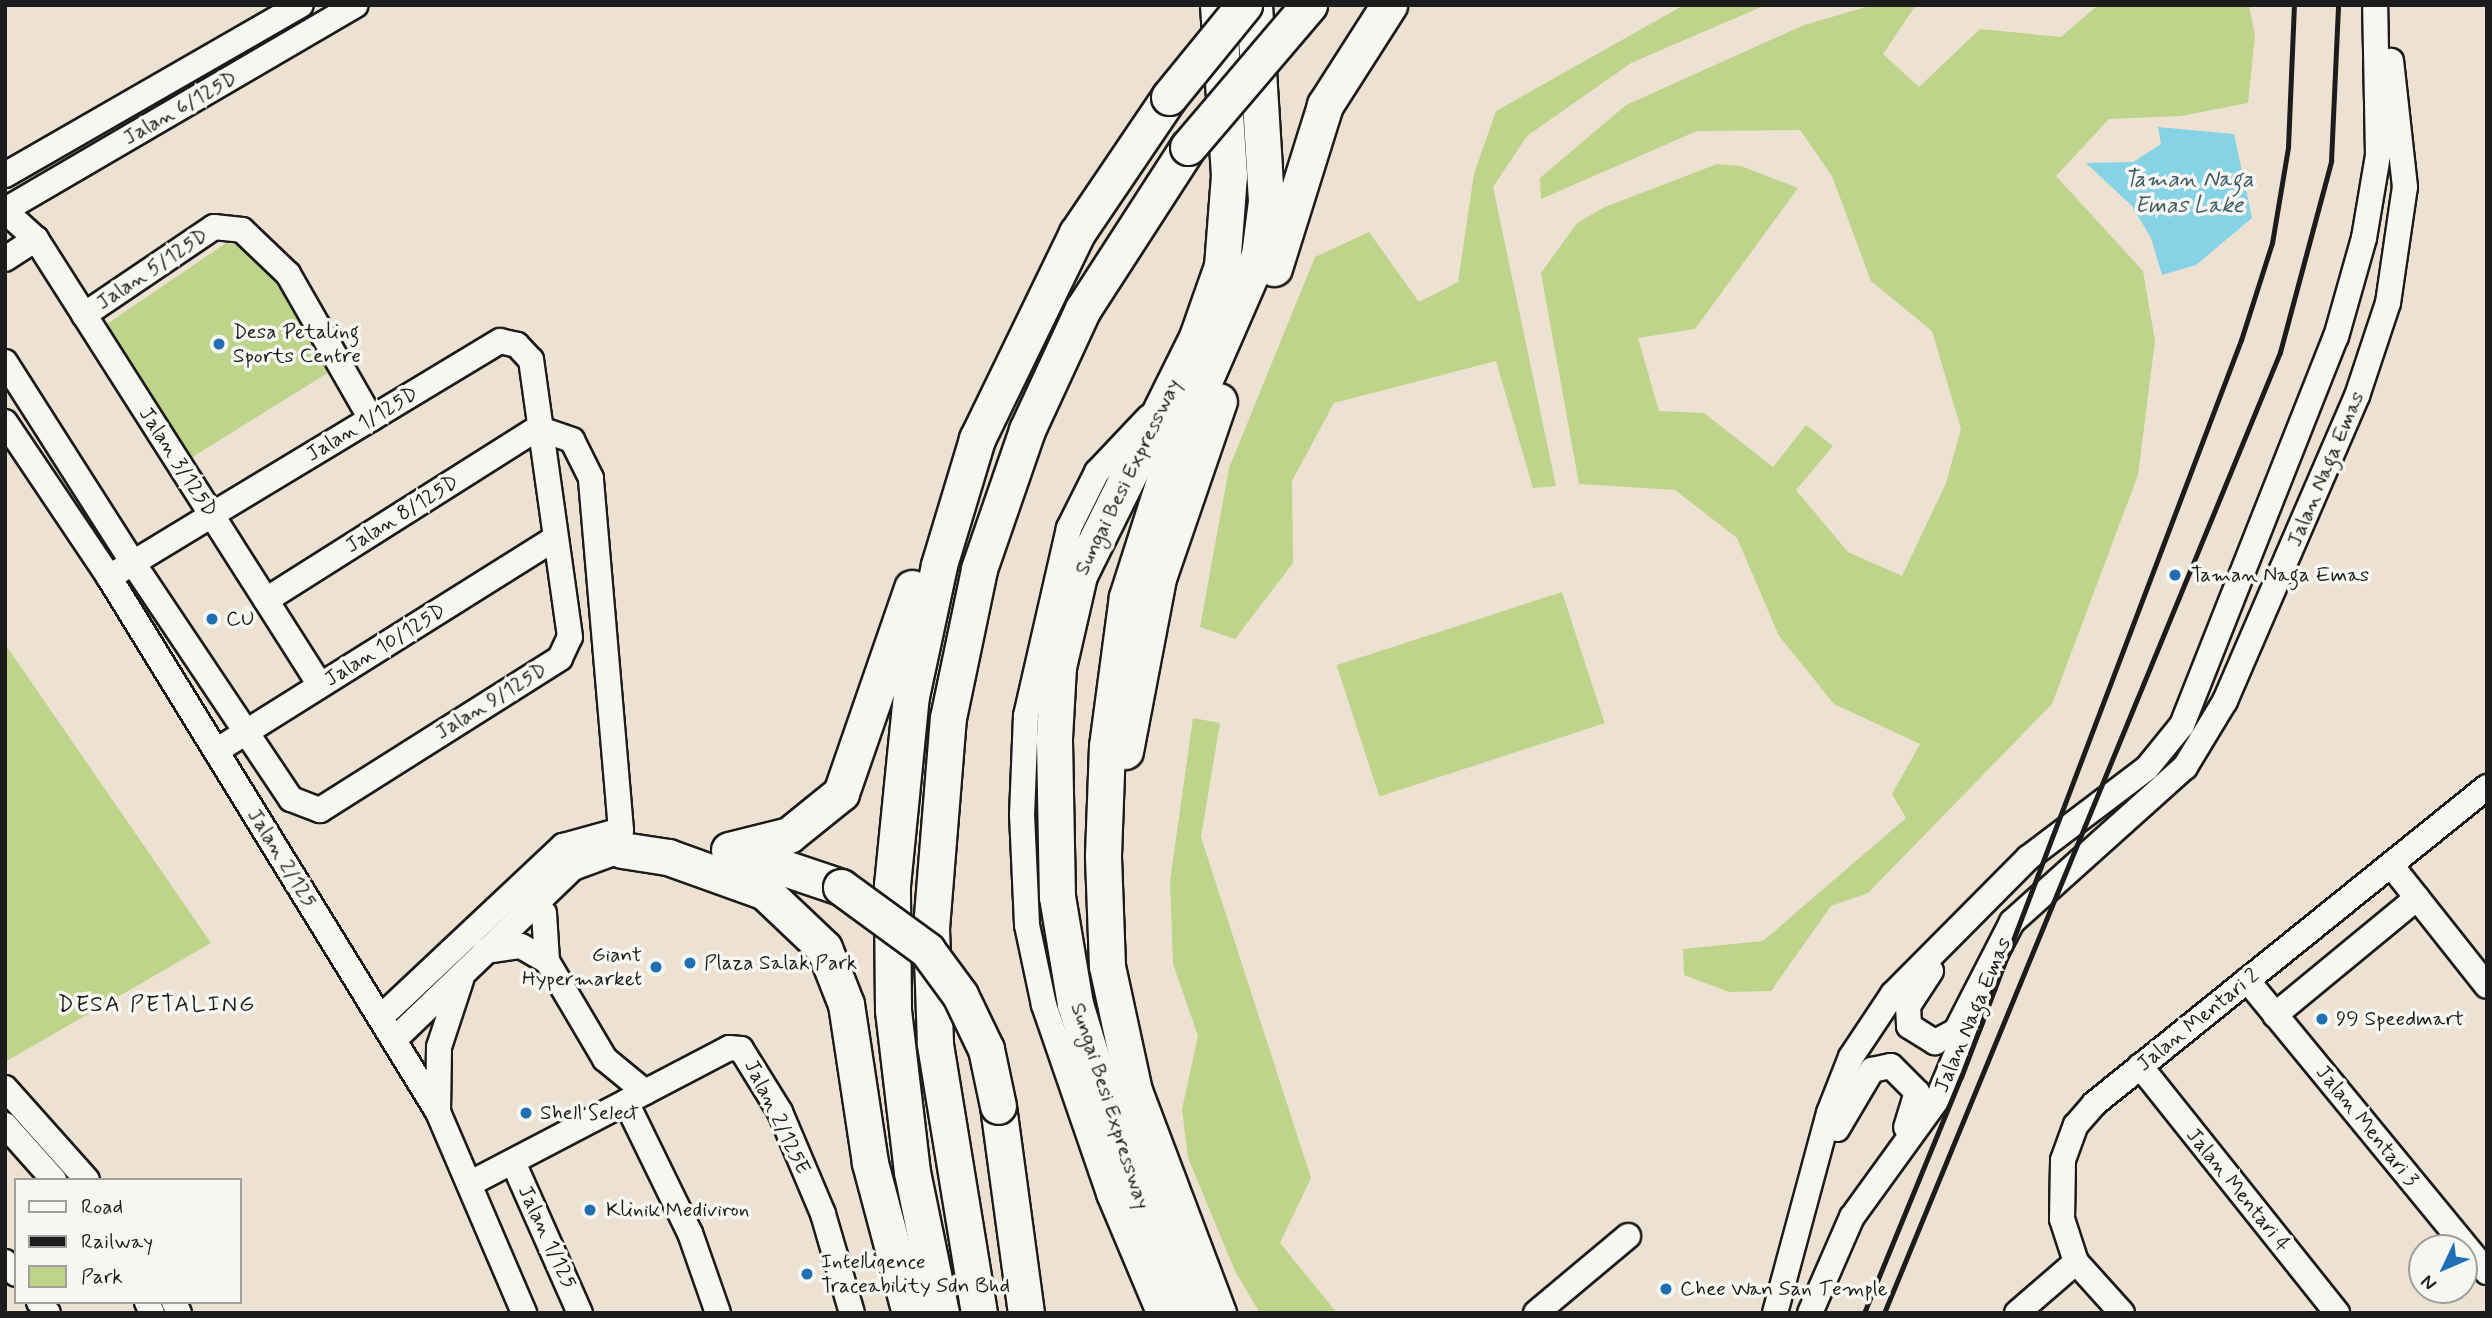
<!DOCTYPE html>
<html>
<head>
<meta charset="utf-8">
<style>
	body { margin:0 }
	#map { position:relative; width:2492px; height:1318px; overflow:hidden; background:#ede2d2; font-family:Mynerve,sans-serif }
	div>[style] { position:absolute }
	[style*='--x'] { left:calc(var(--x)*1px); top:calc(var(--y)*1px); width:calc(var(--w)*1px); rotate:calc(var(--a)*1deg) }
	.green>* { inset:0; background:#bdd48a; transform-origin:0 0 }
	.water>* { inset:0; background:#87d3e6 }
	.roads { filter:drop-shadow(2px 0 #1c1c1c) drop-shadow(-2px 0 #1c1c1c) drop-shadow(0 2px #1c1c1c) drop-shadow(0 -2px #1c1c1c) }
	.minor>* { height:24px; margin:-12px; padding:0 12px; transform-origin:12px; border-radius:12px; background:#f6f6f2 }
	.highway>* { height:35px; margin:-17.5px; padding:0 17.5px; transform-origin:17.5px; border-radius:17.5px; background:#f6f6f2 }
	.rail>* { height:5px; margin:-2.5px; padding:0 2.5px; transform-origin:2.5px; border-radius:2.5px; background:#1c1c1c }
	.bridges { filter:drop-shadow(2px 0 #1c1c1c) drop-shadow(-2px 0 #1c1c1c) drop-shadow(0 2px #1c1c1c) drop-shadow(0 -2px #1c1c1c) }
	.highway-bridge>* { height:35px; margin:-17.5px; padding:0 17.5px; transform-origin:17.5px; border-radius:17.5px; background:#f6f6f2 }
	.dots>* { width:19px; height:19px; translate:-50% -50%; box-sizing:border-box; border:4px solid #f6f6f2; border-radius:50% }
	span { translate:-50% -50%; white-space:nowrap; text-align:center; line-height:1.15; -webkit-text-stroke:7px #f6f6f2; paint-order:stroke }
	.street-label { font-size:21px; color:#1c1c1c }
	.poi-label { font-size:21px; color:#1c1c1c }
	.left { translate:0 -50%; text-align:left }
	.right { translate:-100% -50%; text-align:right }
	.water-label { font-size:23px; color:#415c63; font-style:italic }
	.neighbourhood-label { font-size:23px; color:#1c1c1c; letter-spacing:2px }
	.frame { position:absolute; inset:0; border:7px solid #1c1c1c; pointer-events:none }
	.legend { position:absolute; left:14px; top:1178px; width:228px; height:126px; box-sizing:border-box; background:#f6f6f2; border:2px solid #9f9f9c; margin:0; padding:9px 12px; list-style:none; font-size:21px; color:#1c1c1c }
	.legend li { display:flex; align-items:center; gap:14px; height:35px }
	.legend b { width:35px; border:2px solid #9f9f9c }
	.north { position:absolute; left:2408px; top:1234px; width:70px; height:70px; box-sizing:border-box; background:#f6f6f2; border:2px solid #9f9f9c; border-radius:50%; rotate:226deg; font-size:19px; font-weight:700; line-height:28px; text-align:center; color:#1c1c1c }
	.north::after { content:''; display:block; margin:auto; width:24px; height:32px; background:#1f6fb2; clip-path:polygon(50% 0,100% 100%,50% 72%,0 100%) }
</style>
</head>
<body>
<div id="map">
	<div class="green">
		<i style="clip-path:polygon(1684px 5px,1766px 5px,1631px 63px,1527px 136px,1493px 187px,1556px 486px,1533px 488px,1496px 361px,1334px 403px,1292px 481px,1293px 563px,1235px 639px,1200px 627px,1229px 468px,1315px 257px,1369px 232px,1419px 302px,1458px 282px,1474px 174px,1496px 111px)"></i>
		<i style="clip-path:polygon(1873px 5px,1916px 5px,1883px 54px,1919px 87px,1980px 29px,2061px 37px,2098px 5px,2249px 5px,2255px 36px,2248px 103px,2181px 116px,2109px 119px,2056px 176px,2143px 271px,2155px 341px,2138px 475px,2052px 704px,1868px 893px,1831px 906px,1771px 991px,1729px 992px,1684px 975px,1683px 949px,1763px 941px,1906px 818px,1892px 794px,1920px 744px,1834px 704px,1779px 636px,1737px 538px,1675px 490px,1579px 484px,1541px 273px,1577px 223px,1605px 207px,1717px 164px,1741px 166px,1798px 188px,1695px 329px,1638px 338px,1659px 411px,1704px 413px,1773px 467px,1806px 425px,1833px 446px,1796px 490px,1848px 552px,1902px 576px,1946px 483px,1961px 429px,1932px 331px,1871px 281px,1832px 176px,1800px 130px,1697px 131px,1541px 199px,1540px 178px,1626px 105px,1804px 25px)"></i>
		<i style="clip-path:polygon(226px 243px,258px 248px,334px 369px,191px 458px,107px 324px)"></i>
		<i style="left:1562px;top:592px;width:138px;height:237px;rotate:72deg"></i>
		<i style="clip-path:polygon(5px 644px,211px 943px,5px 1062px)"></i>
		<i style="clip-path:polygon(1193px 718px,1220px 723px,1201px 837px,1311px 1178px,1280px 1243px,1337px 1313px,1260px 1313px,1235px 1271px,1188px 1158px,1182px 1109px,1198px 1036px,1173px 964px,1170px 881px)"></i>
	</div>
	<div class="water">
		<i style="clip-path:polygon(2158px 127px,2234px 134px,2252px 218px,2196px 265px,2162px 275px,2151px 238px,2132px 206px,2086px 163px,2133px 162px,2161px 144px)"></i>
	</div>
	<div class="roads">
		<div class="minor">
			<i style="--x:5;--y:175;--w:341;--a:-29.9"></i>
			<i style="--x:5;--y:210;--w:406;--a:-30.3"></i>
			<i style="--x:5;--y:211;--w:42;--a:42.1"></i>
			<i style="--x:36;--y:239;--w:529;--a:57.51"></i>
			<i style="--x:5;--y:259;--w:37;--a:-33"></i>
			<i style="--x:84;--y:315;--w:157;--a:-34.1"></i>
			<i style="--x:214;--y:227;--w:28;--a:6"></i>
			<i style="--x:242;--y:230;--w:64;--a:43.7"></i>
			<i style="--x:288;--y:274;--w:167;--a:60.2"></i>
			<i style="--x:5;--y:362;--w:238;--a:57.5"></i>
			<i style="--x:133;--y:563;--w:284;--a:56.2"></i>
			<i style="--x:291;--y:799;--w:31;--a:21"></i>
			<i style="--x:320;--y:810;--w:284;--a:-32.3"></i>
			<i style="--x:560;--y:658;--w:23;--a:-65"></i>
			<i style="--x:570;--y:637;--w:280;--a:-98"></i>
			<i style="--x:531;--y:360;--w:21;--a:-133"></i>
			<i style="--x:517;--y:345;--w:17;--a:-167"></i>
			<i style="--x:500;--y:341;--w:336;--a:148.9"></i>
			<i style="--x:212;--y:515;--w:92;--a:148.7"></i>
			<i style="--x:133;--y:563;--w:28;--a:150"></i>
			<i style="--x:1149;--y:417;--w:76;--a:133.4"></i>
			<i style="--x:1097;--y:472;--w:63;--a:116.6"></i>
			<i style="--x:1069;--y:528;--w:193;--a:102.9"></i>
			<i style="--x:1026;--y:716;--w:98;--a:92.3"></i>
			<i style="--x:1022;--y:814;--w:111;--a:87.4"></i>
			<i style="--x:1027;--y:925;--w:82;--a:78"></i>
			<i style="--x:1044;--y:1005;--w:200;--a:71"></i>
			<i style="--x:1109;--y:1194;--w:129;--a:67.2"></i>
			<i style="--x:5;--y:422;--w:187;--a:56.1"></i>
			<i style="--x:109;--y:577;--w:628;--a:58.41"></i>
			<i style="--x:438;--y:1112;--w:219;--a:66.8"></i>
			<i style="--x:266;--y:600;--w:322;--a:-32.3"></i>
			<i style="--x:216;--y:751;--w:399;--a:-32.1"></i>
			<i style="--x:2391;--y:865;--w:154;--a:51.6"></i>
			<i style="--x:544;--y:913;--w:48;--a:86.4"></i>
			<i style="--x:485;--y:951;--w:36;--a:-8"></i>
			<i style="--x:521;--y:946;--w:30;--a:30"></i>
			<i style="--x:547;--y:961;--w:114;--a:59.4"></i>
			<i style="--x:605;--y:1059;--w:52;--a:39.5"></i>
			<i style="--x:1931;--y:971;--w:42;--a:123.3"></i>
			<i style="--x:1908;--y:1006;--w:20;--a:87"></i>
			<i style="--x:1909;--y:1026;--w:31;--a:32"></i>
			<i style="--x:1935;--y:1042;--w:24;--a:-28"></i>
			<i style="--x:1956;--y:1031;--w:123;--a:-62.8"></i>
			<i style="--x:2012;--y:922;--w:232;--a:-41.9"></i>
			<i style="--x:2185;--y:767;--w:77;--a:-58.8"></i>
			<i style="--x:2225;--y:701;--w:332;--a:-66.6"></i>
			<i style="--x:2357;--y:396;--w:98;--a:-71.6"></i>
			<i style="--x:2388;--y:303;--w:117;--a:-81.7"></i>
			<i style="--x:2405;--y:187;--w:127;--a:-96.3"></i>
			<i style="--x:2247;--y:980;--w:378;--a:50.6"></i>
			<i style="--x:2275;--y:1015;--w:184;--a:-39.5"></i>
			<i style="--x:381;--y:1017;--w:250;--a:-43.2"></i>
			<i style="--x:563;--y:846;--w:60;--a:-15.4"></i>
			<i style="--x:621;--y:830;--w:353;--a:-94.9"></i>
			<i style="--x:591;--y:478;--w:42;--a:-116.6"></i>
			<i style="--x:572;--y:440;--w:36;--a:-161"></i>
			<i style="--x:394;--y:1040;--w:248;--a:-43.9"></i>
			<i style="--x:573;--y:868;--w:52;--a:-20.2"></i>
			<i style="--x:2140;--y:1066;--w:316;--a:51.4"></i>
			<i style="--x:5;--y:1088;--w:123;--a:48.3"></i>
			<i style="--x:626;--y:1102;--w:146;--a:64"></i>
			<i style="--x:690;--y:1233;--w:85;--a:70.7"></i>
			<i style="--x:438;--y:1112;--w:65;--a:-89.1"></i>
			<i style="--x:439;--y:1047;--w:71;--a:-71.8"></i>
			<i style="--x:5;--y:1125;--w:74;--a:48.3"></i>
			<i style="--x:1837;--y:1129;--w:69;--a:-59.3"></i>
			<i style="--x:1872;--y:1070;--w:19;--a:-12"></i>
			<i style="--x:1891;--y:1066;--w:37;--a:45"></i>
			<i style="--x:1917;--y:1092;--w:37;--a:107"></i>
			<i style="--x:513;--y:1162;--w:165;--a:66.1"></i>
			<i style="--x:473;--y:1182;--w:289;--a:-27.6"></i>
			<i style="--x:729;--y:1048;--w:12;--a:5"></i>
			<i style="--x:741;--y:1049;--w:74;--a:58.2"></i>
			<i style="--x:780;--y:1112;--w:111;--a:67.1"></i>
			<i style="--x:823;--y:1214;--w:103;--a:73.7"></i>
			<i style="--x:5;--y:1262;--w:16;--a:47"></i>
			<i style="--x:39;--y:1302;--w:14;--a:51"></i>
			<i style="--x:147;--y:1302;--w:12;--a:66"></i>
			<i style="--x:174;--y:1302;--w:12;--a:66"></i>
			<i style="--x:1536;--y:1313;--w:120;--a:-39.9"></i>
			<i style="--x:1775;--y:1313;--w:207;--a:-74.9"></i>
			<i style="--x:1829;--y:1113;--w:60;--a:-68.6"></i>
			<i style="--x:1851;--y:1057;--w:76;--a:-56.3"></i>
			<i style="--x:1893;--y:994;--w:192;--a:-45.2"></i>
			<i style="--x:2028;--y:858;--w:149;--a:-37.1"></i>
			<i style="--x:2147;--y:768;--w:55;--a:-50.9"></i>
			<i style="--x:2182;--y:725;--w:417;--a:-68.4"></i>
			<i style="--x:2336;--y:337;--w:103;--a:-74.2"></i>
			<i style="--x:2364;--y:238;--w:84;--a:-80.4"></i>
			<i style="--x:2378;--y:155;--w:150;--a:-91.1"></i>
			<i style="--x:1810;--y:1313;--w:105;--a:-66.4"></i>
			<i style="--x:1852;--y:1217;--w:147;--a:-54.1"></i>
			<i style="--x:1938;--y:1098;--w:86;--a:-67.3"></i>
			<i style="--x:2017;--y:1313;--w:78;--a:-40.8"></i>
			<i style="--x:2122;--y:1313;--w:69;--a:-132"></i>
			<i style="--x:2076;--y:1262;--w:45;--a:-108"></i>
			<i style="--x:2062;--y:1219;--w:59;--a:-89"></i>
			<i style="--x:2063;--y:1160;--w:37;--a:-70"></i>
			<i style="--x:2076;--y:1125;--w:28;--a:-49"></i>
			<i style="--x:2094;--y:1104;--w:505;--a:-38.89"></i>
		</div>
		<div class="highway">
			<i style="--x:1274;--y:268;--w:171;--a:-72.6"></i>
			<i style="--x:1325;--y:105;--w:119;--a:-57.4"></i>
			<i style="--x:1125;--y:751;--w:176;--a:-79.2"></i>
			<i style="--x:1158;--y:578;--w:187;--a:-71"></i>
			<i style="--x:622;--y:850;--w:47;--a:8.7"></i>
			<i style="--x:668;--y:857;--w:103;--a:19.8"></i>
			<i style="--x:765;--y:892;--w:81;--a:43.5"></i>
			<i style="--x:824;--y:948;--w:60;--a:68.6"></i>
			<i style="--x:846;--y:1004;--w:161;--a:81.4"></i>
			<i style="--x:870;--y:1163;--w:155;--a:75.1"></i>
			<i style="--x:729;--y:850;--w:62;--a:-14"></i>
			<i style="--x:789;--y:835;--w:67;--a:-38.9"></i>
			<i style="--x:841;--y:793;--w:217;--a:-70.9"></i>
			<i style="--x:734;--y:851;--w:113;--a:18.6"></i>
			<i style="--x:998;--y:1106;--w:209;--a:82.3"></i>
			<i style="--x:941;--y:1313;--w:144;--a:-101.6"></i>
			<i style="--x:912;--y:1172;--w:163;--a:-96.7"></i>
			<i style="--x:893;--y:1010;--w:125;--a:-90.5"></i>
			<i style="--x:892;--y:885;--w:190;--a:-84.3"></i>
			<i style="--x:911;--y:696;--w:134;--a:-77.9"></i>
			<i style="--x:939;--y:565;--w:132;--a:-73.2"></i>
			<i style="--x:977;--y:439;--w:229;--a:-64.1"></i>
			<i style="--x:1077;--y:233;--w:164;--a:-55.9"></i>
			<i style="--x:979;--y:1313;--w:274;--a:-99.3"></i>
			<i style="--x:935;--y:1043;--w:115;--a:-92"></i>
			<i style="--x:931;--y:928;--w:211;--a:-85.4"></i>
			<i style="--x:948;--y:718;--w:152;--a:-78.2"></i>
			<i style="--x:979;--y:569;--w:147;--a:-70.9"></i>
			<i style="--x:1027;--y:430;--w:133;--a:-65.2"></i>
			<i style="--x:1083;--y:309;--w:193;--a:-57.1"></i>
			<i style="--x:1183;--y:1313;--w:183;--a:-111.1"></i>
			<i style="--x:1117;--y:1142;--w:144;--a:-106.9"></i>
			<i style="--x:1075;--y:1004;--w:109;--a:-99.5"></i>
			<i style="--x:1057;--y:897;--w:159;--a:-91.1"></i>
			<i style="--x:1054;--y:738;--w:71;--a:-86.8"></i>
			<i style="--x:1058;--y:667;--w:94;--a:-77.1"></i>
			<i style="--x:1079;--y:575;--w:266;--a:-63.6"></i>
			<i style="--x:1197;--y:337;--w:75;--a:-70.6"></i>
			<i style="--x:1222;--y:266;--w:91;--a:-85.6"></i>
			<i style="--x:1229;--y:175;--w:170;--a:-93.7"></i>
			<i style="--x:1218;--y:1313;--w:237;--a:-110.7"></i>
			<i style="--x:1134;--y:1091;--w:128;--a:-102.2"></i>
			<i style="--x:1107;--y:966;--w:111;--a:-92.1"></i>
			<i style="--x:1103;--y:855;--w:109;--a:-87.9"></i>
			<i style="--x:1107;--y:746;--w:150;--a:-82.4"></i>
			<i style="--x:1127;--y:597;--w:154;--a:-72.3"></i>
			<i style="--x:1174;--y:450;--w:213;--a:-66.4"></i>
			<i style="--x:1259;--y:255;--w:54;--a:-82.6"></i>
			<i style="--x:1266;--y:201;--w:196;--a:-93.5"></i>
		</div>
	</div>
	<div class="rail">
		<i style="--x:1864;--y:1313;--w:255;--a:-67.7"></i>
		<i style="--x:1961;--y:1077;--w:788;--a:-69.2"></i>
		<i style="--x:2241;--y:340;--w:102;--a:-72.3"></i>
		<i style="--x:2272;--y:243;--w:97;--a:-80.5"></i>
		<i style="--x:2288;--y:147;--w:142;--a:-87.6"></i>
		<i style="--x:1884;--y:1313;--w:1039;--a:-67.6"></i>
		<i style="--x:2280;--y:352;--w:198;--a:-75"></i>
		<i style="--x:2331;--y:161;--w:156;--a:-87.4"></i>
	</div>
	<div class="bridges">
		<div class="highway-bridge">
			<i style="--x:1169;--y:97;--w:119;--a:-50.8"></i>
			<i style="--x:1188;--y:147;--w:187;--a:-49.6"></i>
			<i style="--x:841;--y:887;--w:107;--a:36.2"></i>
			<i style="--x:927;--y:950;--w:56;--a:53.7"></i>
			<i style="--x:960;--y:995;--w:60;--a:64.3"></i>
			<i style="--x:986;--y:1049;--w:58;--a:78.1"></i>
		</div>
	</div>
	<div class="dots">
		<i style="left:219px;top:344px;background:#1f6fb2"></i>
		<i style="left:2175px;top:575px;background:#1f6fb2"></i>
		<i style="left:212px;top:619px;background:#1f6fb2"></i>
		<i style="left:690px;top:963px;background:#1f6fb2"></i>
		<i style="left:656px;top:967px;background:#1f6fb2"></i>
		<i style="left:2322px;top:1019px;background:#1f6fb2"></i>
		<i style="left:526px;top:1113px;background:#1f6fb2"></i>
		<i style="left:590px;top:1210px;background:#1f6fb2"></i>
		<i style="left:807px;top:1274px;background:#1f6fb2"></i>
		<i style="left:1666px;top:1289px;background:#1f6fb2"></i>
	</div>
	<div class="street-label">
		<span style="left:180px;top:108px;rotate:-30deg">Jalan 6/125D</span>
		<span style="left:152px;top:269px;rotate:-34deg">Jalan 5/125D</span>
		<span style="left:362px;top:424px;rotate:-31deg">Jalan 1/125D</span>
		<span style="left:178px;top:462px;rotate:57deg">Jalan 3/125D</span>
		<span style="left:2326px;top:469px;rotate:-67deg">Jalan Naga Emas</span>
		<span style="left:1128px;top:477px;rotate:-64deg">Sungai Besi Expressway</span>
		<span style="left:402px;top:514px;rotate:-32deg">Jalan 8/125D</span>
		<span style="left:385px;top:645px;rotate:-32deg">Jalan 10/125D</span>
		<span style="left:491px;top:701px;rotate:-32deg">Jalan 9/125D</span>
		<span style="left:282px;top:858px;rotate:58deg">Jalan 2/125</span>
		<span style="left:1973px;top:1015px;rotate:-67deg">Jalan Naga Emas</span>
		<span style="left:2198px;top:1020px;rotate:-39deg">Jalan Mentari 2</span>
		<span style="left:1110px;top:1106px;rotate:72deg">Sungai Besi Expressway</span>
		<span style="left:777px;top:1117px;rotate:64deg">Jalan 2/125E</span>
		<span style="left:2367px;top:1126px;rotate:51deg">Jalan Mentari 3</span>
		<span style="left:2238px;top:1190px;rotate:51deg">Jalan Mentari 4</span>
		<span style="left:547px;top:1237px;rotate:65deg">Jalan 1/125</span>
	</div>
	<div class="poi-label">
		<span class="left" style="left:233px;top:344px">Desa Petaling<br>Sports Centre</span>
		<span class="left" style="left:2191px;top:575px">Taman Naga Emas</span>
		<span class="left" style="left:226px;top:619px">CU</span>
		<span class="right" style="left:642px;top:967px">Giant<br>Hypermarket</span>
		<span class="left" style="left:704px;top:963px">Plaza Salak Park</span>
		<span class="left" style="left:2336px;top:1019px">99 Speedmart</span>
		<span class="left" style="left:540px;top:1113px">Shell Select</span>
		<span class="left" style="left:606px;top:1210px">Klinik Mediviron</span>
		<span class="left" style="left:821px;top:1274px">Intelligence<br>Traceability Sdn Bhd</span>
		<span class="left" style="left:1680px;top:1289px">Chee Wan San Temple</span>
	</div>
	<div class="water-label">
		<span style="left:2189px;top:193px">Taman Naga<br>Emas Lake</span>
	</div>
	<div class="neighbourhood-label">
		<span style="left:157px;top:1005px">DESA PETALING</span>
	</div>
	<div class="frame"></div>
	<ul class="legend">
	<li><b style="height:9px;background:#f6f6f2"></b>Road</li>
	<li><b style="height:9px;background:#1c1c1c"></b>Railway</li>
	<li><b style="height:19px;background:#bdd48a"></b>Park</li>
	</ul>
	<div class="north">N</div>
</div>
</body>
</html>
